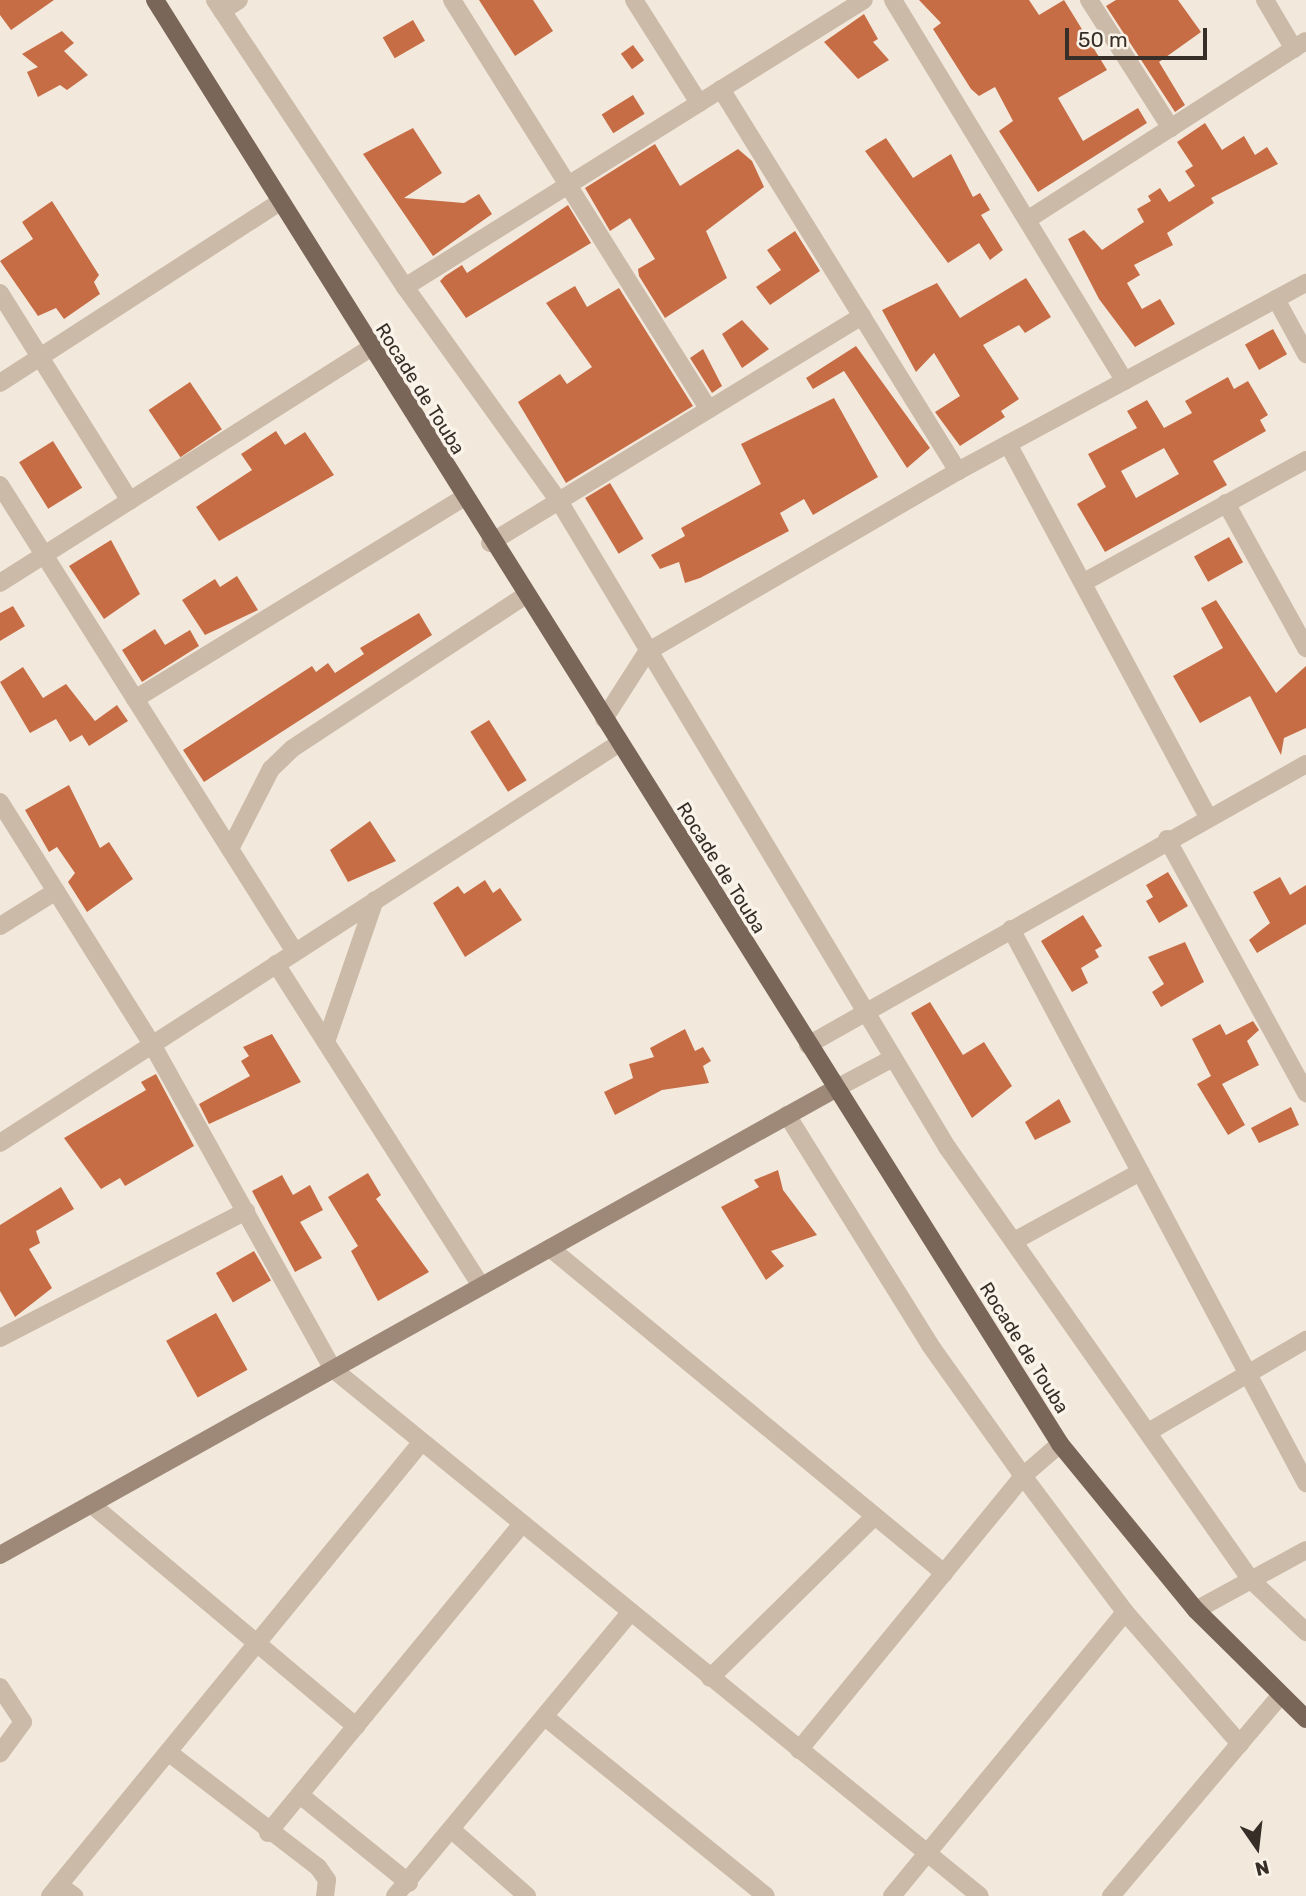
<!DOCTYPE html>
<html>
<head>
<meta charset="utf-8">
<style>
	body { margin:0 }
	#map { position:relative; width:1306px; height:1896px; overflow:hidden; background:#f2e9dc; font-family:Rubik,sans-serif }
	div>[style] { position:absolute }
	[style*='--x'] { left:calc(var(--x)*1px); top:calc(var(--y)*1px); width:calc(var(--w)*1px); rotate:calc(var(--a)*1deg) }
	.building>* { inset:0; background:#c76d46; transform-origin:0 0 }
	.minor>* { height:18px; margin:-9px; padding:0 9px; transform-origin:9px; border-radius:9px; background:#cbbaa8 }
	.secondary>* { height:18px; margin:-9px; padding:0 9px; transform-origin:9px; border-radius:9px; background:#9e8979 }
	.primary>* { height:18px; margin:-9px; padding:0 9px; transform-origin:9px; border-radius:9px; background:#796659 }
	span { translate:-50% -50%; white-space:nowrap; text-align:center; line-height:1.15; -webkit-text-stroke:7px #faf3e9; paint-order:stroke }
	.street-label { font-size:19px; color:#372e28 }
	.north { position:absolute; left:1222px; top:1812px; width:70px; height:70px; -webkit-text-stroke:5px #faf3e9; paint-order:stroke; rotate:166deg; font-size:19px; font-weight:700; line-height:28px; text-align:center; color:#372e28 }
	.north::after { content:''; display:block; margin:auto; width:24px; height:32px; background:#372e28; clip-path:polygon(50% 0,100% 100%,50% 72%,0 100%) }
	.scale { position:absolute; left:1065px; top:28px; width:142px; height:32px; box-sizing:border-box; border:4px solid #372e28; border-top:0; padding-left:9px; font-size:21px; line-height:24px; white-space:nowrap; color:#372e28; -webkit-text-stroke:5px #faf3e9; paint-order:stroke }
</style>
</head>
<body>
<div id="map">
	<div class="building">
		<i style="clip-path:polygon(0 0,54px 0,11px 30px,0 15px)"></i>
		<i style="clip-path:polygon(479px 0,533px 0,553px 31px,515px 56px)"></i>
		<i style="clip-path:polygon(919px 0,1029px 0,1039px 15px,1064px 0,1107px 70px,1058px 98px,1083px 141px,1138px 108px,1147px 123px,1038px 192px,999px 131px,1013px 121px,995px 87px,979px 96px,971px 89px,933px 29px,941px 23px)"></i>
		<i style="clip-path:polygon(1116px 0,1178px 0,1201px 32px,1159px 62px,1185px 105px,1175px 112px,1106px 6px)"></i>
		<i style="clip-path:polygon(864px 14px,878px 39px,873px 42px,889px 60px,858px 79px,824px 42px)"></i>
		<i style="left:413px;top:20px;width:24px;height:35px;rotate:60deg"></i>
		<i style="clip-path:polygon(62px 31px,74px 43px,64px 51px,88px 75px,67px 90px,60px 85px,38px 97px,27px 72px,38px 67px,22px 54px)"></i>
		<i style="left:633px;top:45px;width:19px;height:15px;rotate:54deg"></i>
		<i style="left:633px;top:95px;width:22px;height:37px;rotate:58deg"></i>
		<i style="clip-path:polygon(1205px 123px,1222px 150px,1244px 136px,1255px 155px,1267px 147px,1278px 164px,1211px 198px,1214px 203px,1167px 233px,1173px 245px,1134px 265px,1140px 275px,1127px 283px,1142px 309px,1160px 299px,1175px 324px,1135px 347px,1099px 299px,1068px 239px,1084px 230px,1102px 250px,1144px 222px,1137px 209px,1151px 201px,1148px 196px,1160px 188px,1169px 202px,1195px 186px,1185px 171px,1193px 166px,1177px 142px)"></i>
		<i style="clip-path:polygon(413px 128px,442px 173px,404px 198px,464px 203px,479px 194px,492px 214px,433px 256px,363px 154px)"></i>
		<i style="clip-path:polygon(886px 138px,913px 178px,951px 154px,973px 197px,980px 193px,990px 210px,981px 215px,1003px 250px,990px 260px,979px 243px,948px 263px,865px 151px)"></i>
		<i style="clip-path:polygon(655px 144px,680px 186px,738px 149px,752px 161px,764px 187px,706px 231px,727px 278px,665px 318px,639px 276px,638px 269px,655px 259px,630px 218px,610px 231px,585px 188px)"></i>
		<i style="clip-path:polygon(52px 201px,99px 275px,94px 282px,100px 294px,64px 319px,56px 308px,38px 316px,0 261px,33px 239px,22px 222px)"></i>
		<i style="clip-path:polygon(568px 205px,591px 243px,466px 318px,440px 281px,445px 276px,462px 265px,467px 273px)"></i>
		<i style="clip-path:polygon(795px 231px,820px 271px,770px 305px,756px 287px,781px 270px,767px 250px)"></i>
		<i style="clip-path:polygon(1026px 278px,1051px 317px,1025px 333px,1019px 325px,983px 345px,1019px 399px,1001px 411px,1005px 417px,960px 446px,935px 412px,960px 396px,934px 353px,916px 372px,882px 310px,937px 283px,960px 318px)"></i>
		<i style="clip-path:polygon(575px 286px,587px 307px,619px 288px,693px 406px,566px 483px,518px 402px,560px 374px,567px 384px,592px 367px,546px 303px)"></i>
		<i style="clip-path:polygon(742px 320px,769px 349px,742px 368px,722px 334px)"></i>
		<i style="left:1273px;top:329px;width:29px;height:32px;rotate:61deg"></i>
		<i style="clip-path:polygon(856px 346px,930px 448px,907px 468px,844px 371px,813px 389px,806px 378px)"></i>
		<i style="clip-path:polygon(703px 349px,722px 386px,712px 393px,690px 358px)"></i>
		<i style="clip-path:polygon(evenodd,1228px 377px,1234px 389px,1248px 381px,1268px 415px,1260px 420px,1266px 431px,1213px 461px,1227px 485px,1105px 552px,1077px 504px,1106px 487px,1088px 454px,1137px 428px,1127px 411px,1147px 400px,1164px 428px,1192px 413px,1185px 401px,1228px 377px,1164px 448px,1179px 474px,1136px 498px,1121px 471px,1164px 448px)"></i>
		<i style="left:190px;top:382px;width:57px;height:50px;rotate:56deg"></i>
		<i style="clip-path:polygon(834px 398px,878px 477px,813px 515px,804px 499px,780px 513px,789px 531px,700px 578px,685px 583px,679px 562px,660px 569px,651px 555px,685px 536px,681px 528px,761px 484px,741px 444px)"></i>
		<i style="clip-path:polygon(276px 431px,285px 445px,305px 432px,334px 475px,219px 541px,196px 507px,252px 470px,241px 454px)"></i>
		<i style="left:53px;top:441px;width:55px;height:40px;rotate:58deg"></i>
		<i style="left:610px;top:483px;width:65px;height:29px;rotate:59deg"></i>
		<i style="left:1229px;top:537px;width:29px;height:40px;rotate:61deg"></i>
		<i style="clip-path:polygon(111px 540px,140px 594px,104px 619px,69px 566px)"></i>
		<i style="clip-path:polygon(237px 576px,258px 610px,205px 635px,182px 600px,215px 579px,220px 587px)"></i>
		<i style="clip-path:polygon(1216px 600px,1276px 693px,1306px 666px,1306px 728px,1284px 738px,1281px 755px,1250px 696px,1200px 723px,1173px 676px,1223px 648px,1201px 608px)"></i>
		<i style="clip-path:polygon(13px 606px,25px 626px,0 641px,0 613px)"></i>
		<i style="clip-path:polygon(419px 613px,432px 635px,204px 782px,183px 750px,312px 666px,316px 672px,328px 663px,335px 673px,364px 654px,360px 648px)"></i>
		<i style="clip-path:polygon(155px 629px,165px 645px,190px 630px,199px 646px,142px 682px,122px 650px)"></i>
		<i style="clip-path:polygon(23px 667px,43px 698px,66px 684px,95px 721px,117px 705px,128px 721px,89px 746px,82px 735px,70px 742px,56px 719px,30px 733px,0 682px)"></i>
		<i style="left:489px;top:720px;width:71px;height:22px;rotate:58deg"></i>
		<i style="clip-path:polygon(69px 785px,100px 848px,109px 842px,133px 879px,87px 912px,68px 882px,75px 873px,57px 847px,49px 852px,25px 810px)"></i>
		<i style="clip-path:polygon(370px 821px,396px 861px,348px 882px,330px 850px)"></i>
		<i style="clip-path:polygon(1168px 872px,1188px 906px,1159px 923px,1146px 901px,1153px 897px,1146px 885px)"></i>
		<i style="clip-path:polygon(1280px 877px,1290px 895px,1306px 885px,1306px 924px,1257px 953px,1249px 940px,1270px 923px,1253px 892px)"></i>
		<i style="clip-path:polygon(485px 880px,493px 893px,500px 888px,522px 920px,465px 957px,433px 903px,458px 886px,464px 894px)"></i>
		<i style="clip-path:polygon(1083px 915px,1102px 946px,1095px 950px,1099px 957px,1081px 968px,1088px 983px,1072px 992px,1041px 941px)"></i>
		<i style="clip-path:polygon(1185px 942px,1204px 982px,1161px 1007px,1152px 992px,1164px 984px,1148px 957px)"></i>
		<i style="clip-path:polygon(930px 1002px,963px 1055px,984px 1042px,1012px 1086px,972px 1118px,911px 1013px)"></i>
		<i style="clip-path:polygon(1253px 1021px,1259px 1030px,1247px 1041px,1259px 1065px,1222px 1084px,1245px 1125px,1228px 1135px,1197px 1084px,1211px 1076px,1192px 1039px,1220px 1024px,1226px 1035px)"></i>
		<i style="clip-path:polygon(685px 1029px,695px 1051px,703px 1047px,711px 1061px,703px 1066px,709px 1083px,662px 1090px,615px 1115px,604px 1092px,633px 1078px,629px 1064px,654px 1057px,650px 1048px)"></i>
		<i style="clip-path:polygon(272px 1034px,301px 1082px,209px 1124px,199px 1104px,250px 1076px,241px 1061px,249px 1056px,243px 1047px)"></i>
		<i style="clip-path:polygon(156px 1074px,194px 1146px,125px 1186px,120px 1178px,101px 1189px,64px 1138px,146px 1090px,141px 1082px)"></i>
		<i style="clip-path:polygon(1059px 1099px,1071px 1122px,1035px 1140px,1025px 1122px)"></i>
		<i style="clip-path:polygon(1291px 1107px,1299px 1125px,1259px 1143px,1251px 1128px)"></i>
		<i style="clip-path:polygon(778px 1170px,783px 1190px,817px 1235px,771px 1251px,784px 1266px,766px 1280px,721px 1207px,759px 1187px,754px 1180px)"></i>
		<i style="clip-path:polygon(368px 1173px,381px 1195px,376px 1199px,429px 1272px,378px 1301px,351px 1251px,358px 1246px,328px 1197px)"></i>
		<i style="clip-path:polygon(282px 1175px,293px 1195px,310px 1185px,323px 1210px,300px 1222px,322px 1258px,295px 1272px,252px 1191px)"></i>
		<i style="clip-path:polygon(61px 1187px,74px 1209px,36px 1231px,40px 1243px,29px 1249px,52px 1288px,15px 1317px,0 1291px,0 1225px)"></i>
		<i style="left:254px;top:1251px;width:34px;height:44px;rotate:60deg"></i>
		<i style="left:216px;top:1313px;width:65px;height:57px;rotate:61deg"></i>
	</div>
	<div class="minor">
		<i style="--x:215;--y:0;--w:344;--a:56.5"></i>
		<i style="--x:405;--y:287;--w:264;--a:54.3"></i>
		<i style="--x:559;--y:501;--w:754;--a:59.01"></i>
		<i style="--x:947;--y:1147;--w:529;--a:54.93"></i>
		<i style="--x:1251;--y:1580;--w:76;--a:43.4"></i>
		<i style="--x:452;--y:0;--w:483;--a:57.9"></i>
		<i style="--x:634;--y:0;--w:122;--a:57.7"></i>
		<i style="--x:893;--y:0;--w:446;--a:58.7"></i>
		<i style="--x:1089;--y:0;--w:152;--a:57.4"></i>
		<i style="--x:1265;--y:0;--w:57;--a:59.4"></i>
		<i style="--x:222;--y:11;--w:20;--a:-33"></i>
		<i style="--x:721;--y:89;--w:450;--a:58.2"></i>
		<i style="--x:1027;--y:220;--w:331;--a:-32.7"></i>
		<i style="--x:405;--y:287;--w:541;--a:-32.02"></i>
		<i style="--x:0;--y:293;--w:245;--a:58"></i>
		<i style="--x:1276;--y:299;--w:63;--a:61.4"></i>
		<i style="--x:0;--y:383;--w:331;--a:-32.9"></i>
		<i style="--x:1008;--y:444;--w:423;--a:61.8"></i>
		<i style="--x:0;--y:485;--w:552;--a:57.72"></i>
		<i style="--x:1226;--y:503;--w:166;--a:61.1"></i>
		<i style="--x:490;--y:543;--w:436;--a:-31.4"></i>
		<i style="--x:1086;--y:581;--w:251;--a:-28.8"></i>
		<i style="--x:0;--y:583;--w:438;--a:-32.4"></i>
		<i style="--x:135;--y:699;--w:385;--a:-31.5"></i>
		<i style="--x:604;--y:719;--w:80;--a:-57.3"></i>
		<i style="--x:647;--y:652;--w:360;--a:-30.2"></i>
		<i style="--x:958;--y:471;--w:396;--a:-28.4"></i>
		<i style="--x:0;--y:802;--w:288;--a:57.9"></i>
		<i style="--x:153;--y:1046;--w:370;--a:60.9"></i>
		<i style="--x:333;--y:1369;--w:834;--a:39.16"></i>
		<i style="--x:1167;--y:839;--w:290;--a:61.3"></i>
		<i style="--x:230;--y:849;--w:90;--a:-62.9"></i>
		<i style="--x:271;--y:769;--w:30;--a:-44"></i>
		<i style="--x:293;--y:748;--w:277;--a:-33.3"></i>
		<i style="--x:0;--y:926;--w:66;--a:-32"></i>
		<i style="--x:1011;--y:929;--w:628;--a:61.97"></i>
		<i style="--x:276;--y:964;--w:382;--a:57.5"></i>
		<i style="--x:326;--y:1042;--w:150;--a:-71"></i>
		<i style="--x:808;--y:1045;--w:572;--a:-29.43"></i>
		<i style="--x:835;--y:1089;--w:66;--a:-28.1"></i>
		<i style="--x:787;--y:1115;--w:271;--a:58.1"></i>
		<i style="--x:930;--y:1345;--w:161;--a:54.6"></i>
		<i style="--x:1023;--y:1476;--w:170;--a:53.1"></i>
		<i style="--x:1125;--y:1612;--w:175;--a:48.9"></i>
		<i style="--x:0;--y:1143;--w:736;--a:-32.85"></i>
		<i style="--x:1014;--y:1241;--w:144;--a:-28.7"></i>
		<i style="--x:550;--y:1248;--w:511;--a:39.52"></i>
		<i style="--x:0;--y:1338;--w:277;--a:-27.3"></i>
		<i style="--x:1150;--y:1431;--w:181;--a:-30.3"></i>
		<i style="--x:91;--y:1504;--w:346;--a:40"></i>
		<i style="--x:1196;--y:1610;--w:125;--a:-28.6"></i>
		<i style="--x:710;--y:1678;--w:231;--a:-44.5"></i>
		<i style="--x:0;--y:1687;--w:42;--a:56.7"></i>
		<i style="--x:23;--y:1722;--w:39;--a:126"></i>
		<i style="--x:545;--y:1717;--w:284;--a:39"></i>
		<i style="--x:799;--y:1750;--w:354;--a:-50.7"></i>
		<i style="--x:1023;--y:1476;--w:49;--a:-40.9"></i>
		<i style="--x:168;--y:1752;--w:189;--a:37.5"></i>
		<i style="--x:318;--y:1867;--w:16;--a:55"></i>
		<i style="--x:327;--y:1880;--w:16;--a:97"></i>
		<i style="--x:300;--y:1795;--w:140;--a:38.9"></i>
		<i style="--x:452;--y:1830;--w:100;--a:41.3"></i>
		<i style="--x:268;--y:1833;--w:399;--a:-50.6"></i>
		<i style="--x:59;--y:1885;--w:19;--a:36"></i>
		<i style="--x:50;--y:1896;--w:584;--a:-50.7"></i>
		<i style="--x:395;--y:1896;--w:368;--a:-50.3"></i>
		<i style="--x:892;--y:1896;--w:367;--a:-50.6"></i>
		<i style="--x:1111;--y:1896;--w:262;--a:-49.8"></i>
	</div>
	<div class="secondary">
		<i style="--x:0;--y:1555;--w:956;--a:-29.17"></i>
	</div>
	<div class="primary">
		<i style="--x:155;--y:0;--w:1704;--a:57.92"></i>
		<i style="--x:1060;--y:1444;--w:215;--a:50.7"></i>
		<i style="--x:1196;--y:1610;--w:155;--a:44.7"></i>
	</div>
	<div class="street-label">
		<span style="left:420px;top:389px;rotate:58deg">Rocade de Touba</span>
		<span style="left:721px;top:868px;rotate:58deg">Rocade de Touba</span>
		<span style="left:1024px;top:1348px;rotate:58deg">Rocade de Touba</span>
	</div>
	<div class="north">N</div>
	<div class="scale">50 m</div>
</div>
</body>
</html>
